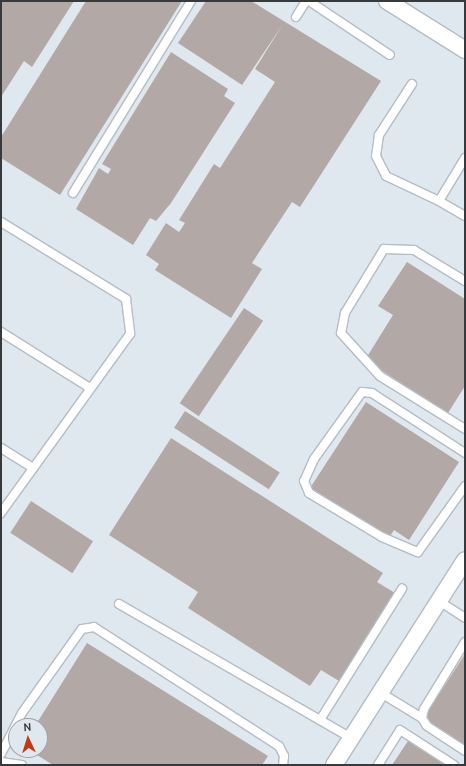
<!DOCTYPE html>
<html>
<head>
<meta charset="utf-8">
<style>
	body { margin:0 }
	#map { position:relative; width:466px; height:766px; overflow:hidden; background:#e0e8ef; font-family:Cabin,sans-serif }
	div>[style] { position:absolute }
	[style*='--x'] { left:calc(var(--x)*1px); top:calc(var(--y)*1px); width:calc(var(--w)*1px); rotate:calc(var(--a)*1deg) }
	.building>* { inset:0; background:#b2a8a5; transform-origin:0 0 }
	.roads { filter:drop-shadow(1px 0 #b5bcc3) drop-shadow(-1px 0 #b5bcc3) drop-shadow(0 1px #b5bcc3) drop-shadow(0 -1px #b5bcc3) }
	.lane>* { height:8px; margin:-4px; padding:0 4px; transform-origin:4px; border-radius:4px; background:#fff }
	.street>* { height:16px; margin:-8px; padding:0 8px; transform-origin:8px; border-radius:8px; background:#fff }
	span { translate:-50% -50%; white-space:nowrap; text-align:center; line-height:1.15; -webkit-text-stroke:3px #e0e8ef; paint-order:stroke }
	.frame { position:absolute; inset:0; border:2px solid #373a3d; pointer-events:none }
	.north { position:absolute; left:8px; top:718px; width:40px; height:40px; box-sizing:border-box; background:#e0e8ef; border:1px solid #9ca2a8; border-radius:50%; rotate:356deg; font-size:11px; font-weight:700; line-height:16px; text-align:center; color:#373a3d }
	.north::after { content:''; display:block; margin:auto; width:14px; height:18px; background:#c33917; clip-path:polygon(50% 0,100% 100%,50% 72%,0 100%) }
</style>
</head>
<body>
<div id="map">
	<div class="building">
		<i style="clip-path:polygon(1px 1px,74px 1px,32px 67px,24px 61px,1px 97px)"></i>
		<i style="clip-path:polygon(86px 1px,182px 1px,60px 195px,1px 158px,1px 137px)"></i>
		<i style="clip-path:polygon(206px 1px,251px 1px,381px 81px,300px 207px,292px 202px,252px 263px,262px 269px,231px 318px,155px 270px,159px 264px,146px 255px,166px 223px,179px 232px,185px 223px,179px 220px,214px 164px,220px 168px,275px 82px,255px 69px,283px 24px,242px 85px,178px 43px)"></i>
		<i style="clip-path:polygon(171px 52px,228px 89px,224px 96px,235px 103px,171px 203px,156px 221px,150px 218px,133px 245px,76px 209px,99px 168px,108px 174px,111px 169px,102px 164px)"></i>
		<i style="clip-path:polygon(407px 262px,465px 299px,465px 386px,448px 413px,365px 360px,393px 315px,378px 306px)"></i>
		<i style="left:244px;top:308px;width:23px;height:115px;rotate:34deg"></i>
		<i style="clip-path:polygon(366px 402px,459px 462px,409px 540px,394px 530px,389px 538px,310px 488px)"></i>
		<i style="left:185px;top:411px;width:113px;height:20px;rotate:33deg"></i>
		<i style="clip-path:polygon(171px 438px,383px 573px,377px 582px,395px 593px,339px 681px,321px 670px,310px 686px,188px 608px,198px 592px,109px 535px)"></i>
		<i style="left:31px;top:501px;width:74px;height:38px;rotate:33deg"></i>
		<i style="clip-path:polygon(87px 643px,268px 756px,262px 765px,53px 765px,29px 750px,40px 750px,40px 726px,35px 726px)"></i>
		<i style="clip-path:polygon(465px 654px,465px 746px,423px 719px)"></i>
		<i style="clip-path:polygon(408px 741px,446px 765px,392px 765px)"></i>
	</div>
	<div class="roads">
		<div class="lane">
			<i style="--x:309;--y:1;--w:97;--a:33.7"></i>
			<i style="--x:296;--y:17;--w:19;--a:-58"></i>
			<i style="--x:412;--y:84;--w:61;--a:122.9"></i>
			<i style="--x:379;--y:135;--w:21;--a:98"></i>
			<i style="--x:376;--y:156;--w:22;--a:63"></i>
			<i style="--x:386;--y:176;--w:59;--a:25.3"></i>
			<i style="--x:465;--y:158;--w:50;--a:121.2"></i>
			<i style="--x:439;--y:201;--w:30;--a:30"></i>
			<i style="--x:73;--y:193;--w:225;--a:-58.4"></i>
			<i style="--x:1;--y:222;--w:147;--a:31.6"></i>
			<i style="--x:126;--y:299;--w:35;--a:83"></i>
			<i style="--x:130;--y:334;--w:221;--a:125.8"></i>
			<i style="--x:465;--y:281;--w:60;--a:-148.7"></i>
			<i style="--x:414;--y:250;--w:30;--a:-178"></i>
			<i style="--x:384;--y:249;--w:75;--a:121.4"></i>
			<i style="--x:345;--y:313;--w:20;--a:101"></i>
			<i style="--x:341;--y:333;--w:58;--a:47.8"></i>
			<i style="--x:380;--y:376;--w:100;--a:31.9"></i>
			<i style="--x:1;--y:332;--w:105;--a:32.2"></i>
			<i style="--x:1;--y:448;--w:38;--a:32"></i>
			<i style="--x:465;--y:453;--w:111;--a:-147.2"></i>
			<i style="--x:372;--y:393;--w:10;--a:-174"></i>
			<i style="--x:362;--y:392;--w:82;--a:125.6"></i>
			<i style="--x:314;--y:459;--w:24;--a:114"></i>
			<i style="--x:304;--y:481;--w:13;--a:67"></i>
			<i style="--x:309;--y:493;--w:85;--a:31.1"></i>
			<i style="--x:382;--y:537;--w:39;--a:23"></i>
			<i style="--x:418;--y:552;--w:81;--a:-54.5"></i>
			<i style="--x:439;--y:601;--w:31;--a:33"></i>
			<i style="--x:119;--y:604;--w:268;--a:30"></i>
			<i style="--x:465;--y:642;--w:79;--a:121.5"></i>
			<i style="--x:424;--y:709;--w:9;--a:103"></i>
			<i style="--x:422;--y:718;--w:9;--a:58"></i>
			<i style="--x:427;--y:726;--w:45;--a:33.3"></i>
			<i style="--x:381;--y:693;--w:48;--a:31.4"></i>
			<i style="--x:320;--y:720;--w:155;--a:-58"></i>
			<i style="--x:1;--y:754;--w:46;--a:-62.9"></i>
			<i style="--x:22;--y:713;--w:103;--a:-54.5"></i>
			<i style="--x:82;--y:629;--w:12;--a:-9"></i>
			<i style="--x:94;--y:627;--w:220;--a:32.8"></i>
			<i style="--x:279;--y:746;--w:11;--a:63"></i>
			<i style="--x:284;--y:756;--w:9;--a:96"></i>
			<i style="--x:1;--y:762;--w:21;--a:8"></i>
			<i style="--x:378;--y:765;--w:41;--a:-57.8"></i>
			<i style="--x:400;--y:730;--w:64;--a:32.9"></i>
		</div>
		<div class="street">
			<i style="--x:387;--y:1;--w:92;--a:32.1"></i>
			<i style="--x:334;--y:765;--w:243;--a:-57.4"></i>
		</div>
	</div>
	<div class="frame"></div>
	<div class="north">N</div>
</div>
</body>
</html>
